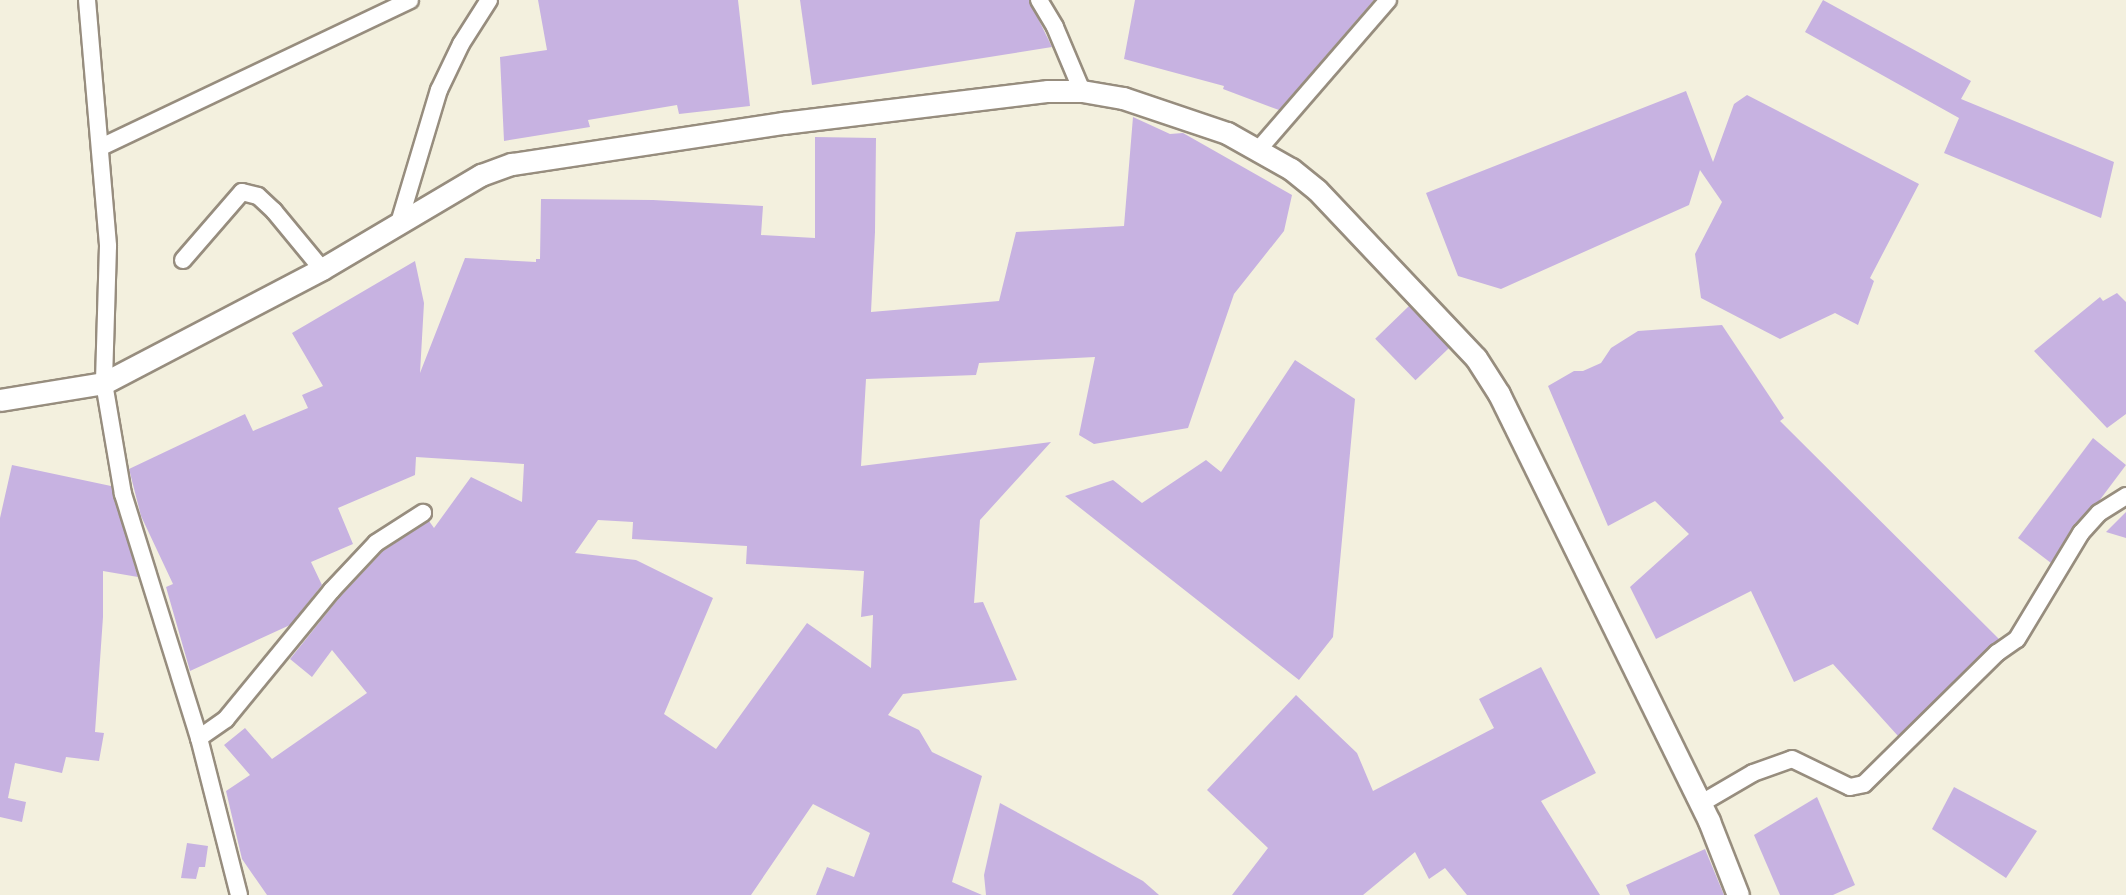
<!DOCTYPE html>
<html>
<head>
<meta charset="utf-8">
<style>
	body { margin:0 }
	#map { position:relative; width:2126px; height:895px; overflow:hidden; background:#f3f0de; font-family:"Libre Bodoni",serif }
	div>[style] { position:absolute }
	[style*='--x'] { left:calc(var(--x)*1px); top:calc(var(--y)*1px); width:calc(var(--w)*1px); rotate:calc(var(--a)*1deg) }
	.building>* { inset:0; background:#c7b2e1; transform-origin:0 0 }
	.roads { filter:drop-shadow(2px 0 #978d7e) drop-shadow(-2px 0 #978d7e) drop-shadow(0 2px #978d7e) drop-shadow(0 -2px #978d7e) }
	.minor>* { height:16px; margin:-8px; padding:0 8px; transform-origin:8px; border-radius:8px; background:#fff }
	.tertiary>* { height:21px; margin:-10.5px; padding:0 10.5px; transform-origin:10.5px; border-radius:10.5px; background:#fff }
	span { translate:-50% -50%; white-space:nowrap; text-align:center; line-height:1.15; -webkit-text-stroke:5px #fdfcf7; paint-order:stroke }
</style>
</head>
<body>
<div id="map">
	<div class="building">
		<i style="clip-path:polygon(538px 0,738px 0,750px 106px,679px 114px,677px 105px,588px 120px,590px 127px,504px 141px,500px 57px,547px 50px)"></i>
		<i style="clip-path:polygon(800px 0,1029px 0,1052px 47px,812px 85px)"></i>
		<i style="clip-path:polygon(1135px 0,1374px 0,1279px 110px,1223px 89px,1224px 86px,1124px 59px)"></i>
		<i style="clip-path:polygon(1823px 0,1971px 81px,1961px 99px,2114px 162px,2101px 218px,1944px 153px,1959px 118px,1805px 32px)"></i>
		<i style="clip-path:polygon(1686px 91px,1713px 162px,1734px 104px,1747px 95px,1919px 184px,1870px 278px,1874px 281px,1858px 325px,1835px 313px,1780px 339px,1701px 298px,1695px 254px,1722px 202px,1700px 170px,1689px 205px,1501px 289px,1458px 276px,1426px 193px)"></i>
		<i style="clip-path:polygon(evenodd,1133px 117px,1170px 134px,1183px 133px,1292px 195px,1284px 231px,1234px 294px,1188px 428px,1094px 444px,1079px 435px,1095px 357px,979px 363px,976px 375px,866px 379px,861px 466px,1051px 442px,980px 520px,974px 603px,983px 602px,1017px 680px,903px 694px,888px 715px,919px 730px,932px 752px,982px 776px,952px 882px,982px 895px,816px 895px,827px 867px,854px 877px,870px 833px,813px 804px,751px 895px,267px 895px,242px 859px,226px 791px,250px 775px,224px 745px,245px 728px,272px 759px,367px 693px,332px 650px,312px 677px,290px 659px,339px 598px,383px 551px,429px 521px,434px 528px,471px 477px,522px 502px,524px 464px,416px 457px,415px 475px,338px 508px,353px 544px,311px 562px,322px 585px,290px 625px,190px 671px,166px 587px,173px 584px,141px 516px,129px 469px,245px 414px,253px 431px,308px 408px,302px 395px,323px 386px,292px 333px,415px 261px,424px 303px,420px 373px,465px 258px,536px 262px,536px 259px,540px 259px,541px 199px,653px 200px,763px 206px,761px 235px,815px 238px,815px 137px,876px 138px,875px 232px,871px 312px,999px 301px,1016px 232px,1124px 226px,1133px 117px,598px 520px,633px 522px,632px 539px,747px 546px,746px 564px,864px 571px,861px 617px,873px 615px,871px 668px,807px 623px,716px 749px,664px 714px,713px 598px,636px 560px,575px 553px,598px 520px)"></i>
		<i style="clip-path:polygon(2117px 293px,2126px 302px,2126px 414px,2107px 428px,2034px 351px,2100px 297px,2103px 301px)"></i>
		<i style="left:1409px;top:306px;width:58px;height:47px;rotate:46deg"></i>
		<i style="clip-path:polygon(1722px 325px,1784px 418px,1780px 421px,1999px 639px,1898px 736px,1833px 664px,1794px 682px,1751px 591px,1656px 639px,1630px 587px,1689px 534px,1655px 501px,1608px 526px,1548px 386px,1574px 371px,1583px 371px,1601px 363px,1611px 348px,1638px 331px)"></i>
		<i style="clip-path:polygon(1295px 360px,1355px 399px,1333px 637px,1299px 680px,1065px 496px,1113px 480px,1142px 503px,1206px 460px,1221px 472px)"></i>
		<i style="clip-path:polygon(2093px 438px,2126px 465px,2099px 501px,2073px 526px,2051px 563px,2018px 538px)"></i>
		<i style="clip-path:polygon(12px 465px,111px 486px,138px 577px,103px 571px,103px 617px,95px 732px,104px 733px,99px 761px,66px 757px,62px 773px,15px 763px,8px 798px,26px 802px,22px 822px,0 817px,0 518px)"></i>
		<i style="clip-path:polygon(2126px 512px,2126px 538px,2106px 532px)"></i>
		<i style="clip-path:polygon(1541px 667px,1596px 773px,1541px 801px,1600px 895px,1467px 895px,1445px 868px,1429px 879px,1415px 852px,1363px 895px,1232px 895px,1268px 848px,1207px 790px,1296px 695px,1357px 753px,1373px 791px,1494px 728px,1479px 699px)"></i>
		<i style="clip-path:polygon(1954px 787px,2037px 831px,2006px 878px,1932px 829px)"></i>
		<i style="clip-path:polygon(1817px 797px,1855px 885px,1833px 895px,1780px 895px,1754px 835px)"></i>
		<i style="clip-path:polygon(1000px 803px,1143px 881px,1159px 895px,986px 895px,984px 875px)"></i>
		<i style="clip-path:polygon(187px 843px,208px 846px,205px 867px,199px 867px,196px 879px,181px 878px)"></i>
		<i style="clip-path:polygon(1705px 849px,1724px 895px,1630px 895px,1626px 885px)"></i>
	</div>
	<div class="roads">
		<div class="minor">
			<i style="--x:87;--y:0;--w:247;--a:85.1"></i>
			<i style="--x:108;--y:246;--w:137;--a:91.7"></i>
			<i style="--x:104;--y:383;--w:113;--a:80.3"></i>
			<i style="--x:123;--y:494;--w:256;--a:72.7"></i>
			<i style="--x:199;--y:738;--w:162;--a:75.7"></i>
			<i style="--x:1039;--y:0;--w:31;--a:59"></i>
			<i style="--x:1055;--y:27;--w:69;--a:67.1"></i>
			<i style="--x:101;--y:147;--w:342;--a:-25.4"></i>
			<i style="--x:1259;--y:149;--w:197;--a:-49.1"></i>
			<i style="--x:399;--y:223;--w:139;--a:-73.3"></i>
			<i style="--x:439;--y:90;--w:51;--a:-64.4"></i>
			<i style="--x:461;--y:44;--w:52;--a:-57.5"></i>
			<i style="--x:183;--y:260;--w:90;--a:-49.1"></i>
			<i style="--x:242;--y:192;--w:16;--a:14"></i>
			<i style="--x:258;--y:196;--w:22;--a:43"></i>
			<i style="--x:274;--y:211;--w:75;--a:50.4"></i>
			<i style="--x:199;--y:738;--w:33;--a:-35"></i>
			<i style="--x:226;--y:719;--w:166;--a:-50.6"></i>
			<i style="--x:331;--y:591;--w:66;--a:-46.8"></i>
			<i style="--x:376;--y:543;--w:56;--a:-32.6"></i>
			<i style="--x:1700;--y:804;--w:61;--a:-30.3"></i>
			<i style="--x:1753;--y:773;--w:41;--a:-19.7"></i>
			<i style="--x:1792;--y:759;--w:64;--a:25.8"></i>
			<i style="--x:1850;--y:787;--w:14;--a:-12"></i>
			<i style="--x:1864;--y:784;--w:187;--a:-44.6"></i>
			<i style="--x:1997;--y:653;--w:24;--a:-35"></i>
			<i style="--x:2017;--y:639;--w:124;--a:-58.9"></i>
			<i style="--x:2081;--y:533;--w:27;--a:-48"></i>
			<i style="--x:2099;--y:513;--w:32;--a:-32"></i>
		</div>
		<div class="tertiary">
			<i style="--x:0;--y:400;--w:105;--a:-9.3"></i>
			<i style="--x:104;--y:383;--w:246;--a:-27.6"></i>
			<i style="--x:322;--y:269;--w:185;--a:-30.6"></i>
			<i style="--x:481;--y:175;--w:33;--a:-20"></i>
			<i style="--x:512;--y:164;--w:274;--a:-8.6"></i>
			<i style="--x:783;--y:123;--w:267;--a:-6.9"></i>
			<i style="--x:1048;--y:91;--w:34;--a:0"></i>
			<i style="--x:1082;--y:91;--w:42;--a:9.7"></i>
			<i style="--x:1123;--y:98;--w:110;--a:18.6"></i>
			<i style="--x:1227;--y:133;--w:73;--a:29.4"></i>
			<i style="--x:1291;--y:169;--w:33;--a:39"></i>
			<i style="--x:1317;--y:190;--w:231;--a:46.6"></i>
			<i style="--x:1476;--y:358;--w:43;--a:57.4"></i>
			<i style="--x:1499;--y:394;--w:476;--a:63.8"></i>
			<i style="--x:1709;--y:821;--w:79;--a:68.6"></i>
		</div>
	</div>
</div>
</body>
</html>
